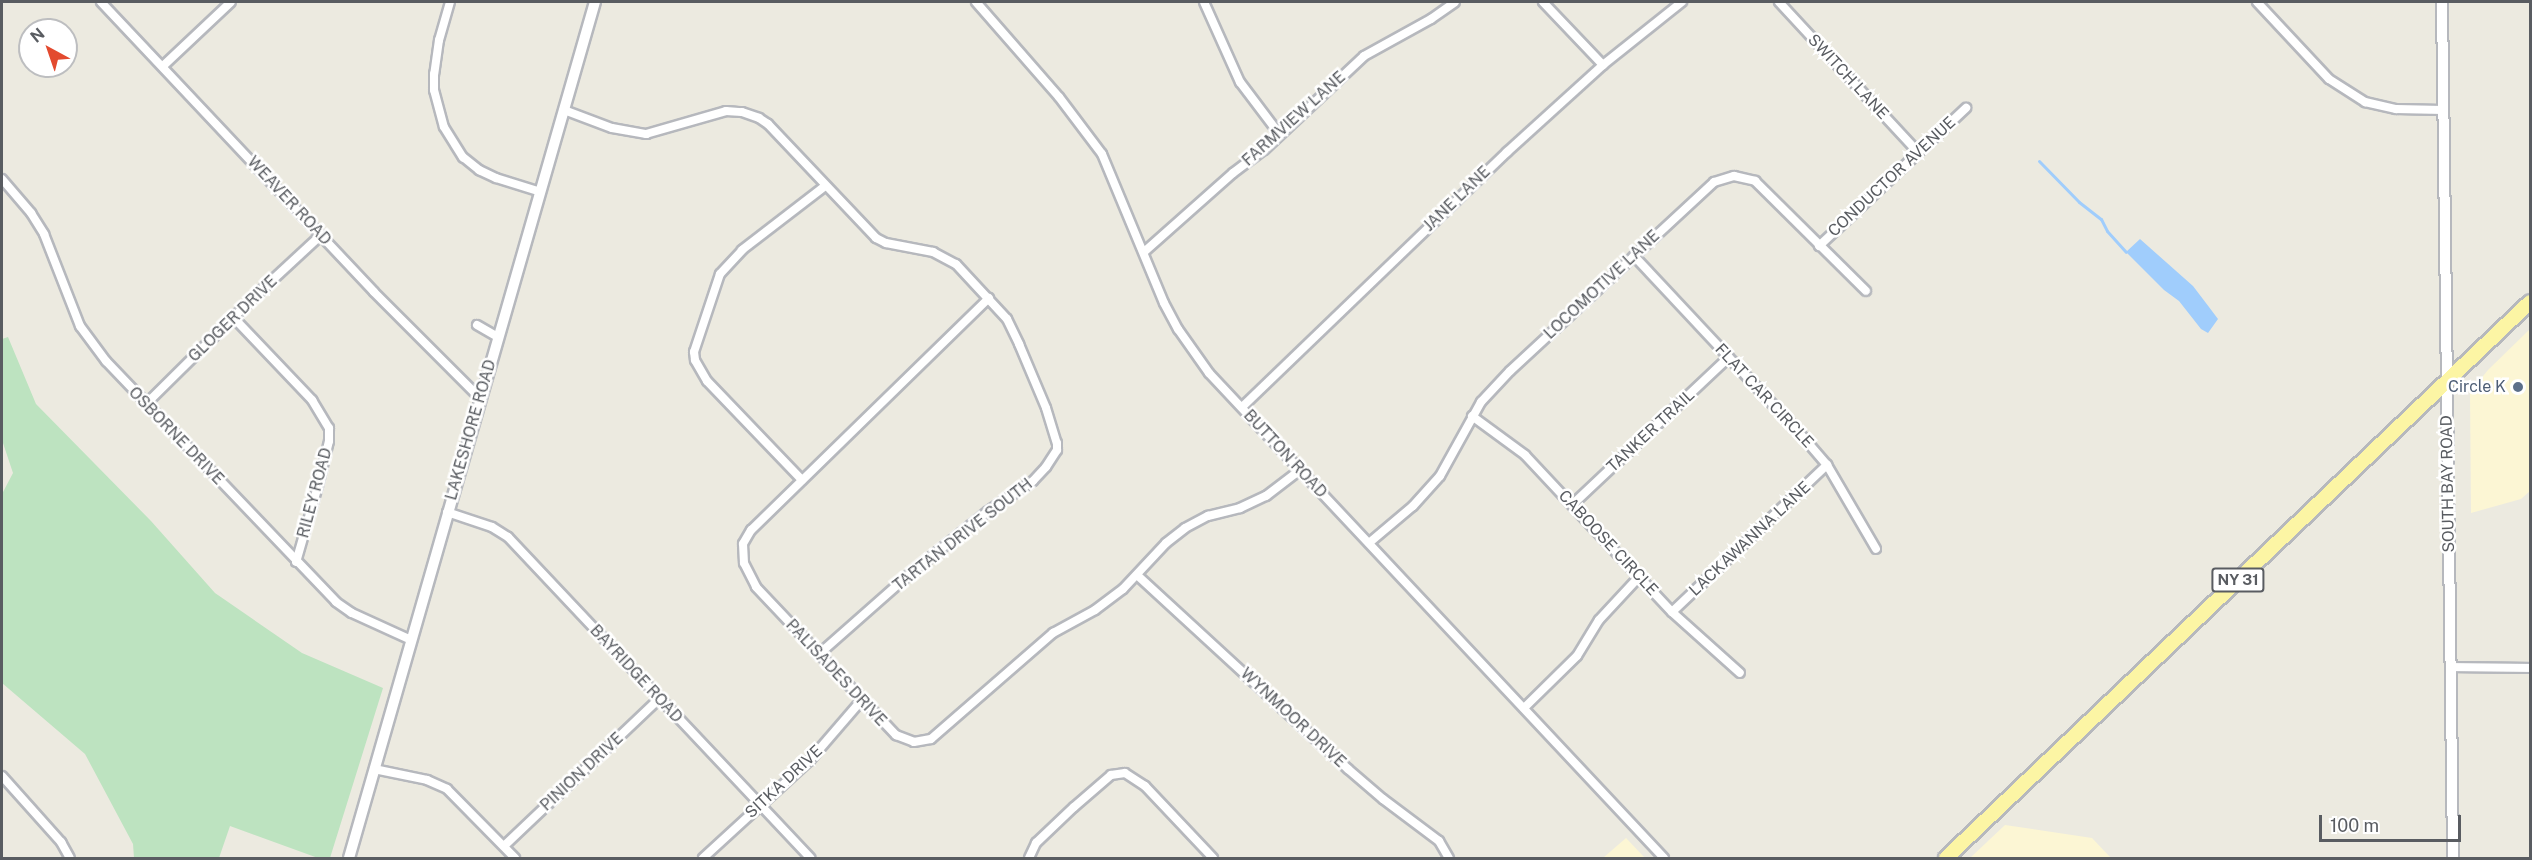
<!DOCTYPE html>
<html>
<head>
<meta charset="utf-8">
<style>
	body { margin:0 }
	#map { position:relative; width:2532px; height:860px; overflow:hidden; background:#eceae0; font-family:"Public Sans",sans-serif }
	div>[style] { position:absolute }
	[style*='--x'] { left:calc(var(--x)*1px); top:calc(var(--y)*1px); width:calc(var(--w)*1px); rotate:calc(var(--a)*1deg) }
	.commercial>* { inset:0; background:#fcf6d4 }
	.green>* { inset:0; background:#bde3c0 }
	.water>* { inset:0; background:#a0cdfc }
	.stream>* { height:3px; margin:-1.5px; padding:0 1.5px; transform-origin:1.5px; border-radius:1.5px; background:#a0cdfc }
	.roads { filter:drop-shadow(2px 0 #b6b8bd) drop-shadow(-2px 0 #b6b8bd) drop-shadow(0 2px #b6b8bd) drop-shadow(0 -2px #b6b8bd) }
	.minor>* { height:8px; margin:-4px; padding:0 4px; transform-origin:4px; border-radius:4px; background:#fff }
	.tertiary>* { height:10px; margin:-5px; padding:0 5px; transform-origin:5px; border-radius:5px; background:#fff }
	.primary>* { height:14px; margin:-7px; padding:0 7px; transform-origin:7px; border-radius:7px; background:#fcf5a4 }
	.dots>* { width:16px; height:16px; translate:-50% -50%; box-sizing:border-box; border:3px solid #fff; border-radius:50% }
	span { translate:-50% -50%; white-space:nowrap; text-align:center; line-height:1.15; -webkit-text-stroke:5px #fff; paint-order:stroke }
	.shield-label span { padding:2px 4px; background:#fff; border:2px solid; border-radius:4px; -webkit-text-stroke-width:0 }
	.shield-label { font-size:15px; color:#595c61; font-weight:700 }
	.street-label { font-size:16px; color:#595c61 }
	.service-label { font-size:16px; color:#4e5e75 }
	.right { translate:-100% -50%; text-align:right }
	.frame { position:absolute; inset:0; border:3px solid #595c61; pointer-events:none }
	.north { position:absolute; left:18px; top:18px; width:60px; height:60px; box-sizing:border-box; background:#fff; border:2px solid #bdbec0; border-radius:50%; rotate:320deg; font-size:16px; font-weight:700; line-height:24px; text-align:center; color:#595c61 }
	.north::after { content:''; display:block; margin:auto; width:21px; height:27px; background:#e34a2f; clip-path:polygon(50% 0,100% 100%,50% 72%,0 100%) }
	.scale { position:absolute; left:2319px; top:815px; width:142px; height:27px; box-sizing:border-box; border:3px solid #595c61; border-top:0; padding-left:8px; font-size:18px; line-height:21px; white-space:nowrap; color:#595c61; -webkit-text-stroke:4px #fff; paint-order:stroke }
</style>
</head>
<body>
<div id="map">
	<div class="commercial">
		<i style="clip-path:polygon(2530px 329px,2530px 491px,2521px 499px,2471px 513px,2470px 392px,2488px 370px)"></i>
		<i style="clip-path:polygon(2005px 825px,2092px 838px,2111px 858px,1970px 858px)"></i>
		<i style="clip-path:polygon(1626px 838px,1645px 858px,1603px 858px)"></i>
	</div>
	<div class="green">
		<i style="clip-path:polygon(8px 337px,36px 404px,151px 521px,215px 593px,302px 653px,383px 688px,330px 858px,318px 858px,230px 826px,219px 858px,134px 858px,133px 844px,85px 754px,2px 683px,2px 494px,13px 473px,2px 440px,2px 339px)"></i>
	</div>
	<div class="water">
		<i style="clip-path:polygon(2140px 239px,2193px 286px,2209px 307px,2218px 319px,2208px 333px,2201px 329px,2179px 301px,2164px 290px,2126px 252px)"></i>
	</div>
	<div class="stream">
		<i style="--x:2039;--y:161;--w:57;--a:45.7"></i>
		<i style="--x:2079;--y:202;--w:28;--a:38"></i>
		<i style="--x:2101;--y:219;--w:13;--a:63"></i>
		<i style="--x:2107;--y:231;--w:28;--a:48"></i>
	</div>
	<div class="roads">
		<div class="minor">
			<i style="--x:101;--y:2;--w:398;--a:46.7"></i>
			<i style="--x:374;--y:292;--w:150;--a:45"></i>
			<i style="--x:450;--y:2;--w:40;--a:106"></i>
			<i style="--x:439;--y:40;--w:34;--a:98"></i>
			<i style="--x:434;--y:74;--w:16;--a:90"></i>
			<i style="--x:434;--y:90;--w:38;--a:75"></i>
			<i style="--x:444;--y:127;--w:36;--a:58"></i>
			<i style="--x:463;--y:157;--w:21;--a:39"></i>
			<i style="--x:479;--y:170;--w:19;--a:25"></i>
			<i style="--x:496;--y:178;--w:47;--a:17.3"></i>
			<i style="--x:976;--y:2;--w:126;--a:48.9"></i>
			<i style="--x:1059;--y:97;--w:71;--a:53"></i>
			<i style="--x:1102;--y:154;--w:161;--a:67.4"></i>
			<i style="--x:1164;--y:303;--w:30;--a:62"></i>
			<i style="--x:1178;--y:329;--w:54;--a:54.8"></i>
			<i style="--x:1209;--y:373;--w:665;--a:46.83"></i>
			<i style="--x:1204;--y:2;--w:88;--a:65.8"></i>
			<i style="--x:1240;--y:82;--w:66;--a:53"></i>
			<i style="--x:1543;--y:2;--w:87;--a:46.4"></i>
			<i style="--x:1779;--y:2;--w:205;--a:47.2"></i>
			<i style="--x:2257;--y:2;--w:105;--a:46.9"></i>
			<i style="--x:2329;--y:79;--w:43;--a:32.6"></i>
			<i style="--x:2365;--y:102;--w:32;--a:13"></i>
			<i style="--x:2396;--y:109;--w:47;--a:1.2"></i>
			<i style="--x:163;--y:66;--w:93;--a:-43.3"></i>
			<i style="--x:564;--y:110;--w:51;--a:20.6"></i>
			<i style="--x:612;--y:128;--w:35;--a:10"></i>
			<i style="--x:646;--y:134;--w:83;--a:-16"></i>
			<i style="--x:726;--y:111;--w:16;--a:4"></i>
			<i style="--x:742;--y:112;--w:18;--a:19"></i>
			<i style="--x:759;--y:118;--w:11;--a:34"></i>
			<i style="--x:768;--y:124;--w:157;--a:46.5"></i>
			<i style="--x:876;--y:238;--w:11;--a:27"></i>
			<i style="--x:886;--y:243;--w:48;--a:10.8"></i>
			<i style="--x:933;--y:252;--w:26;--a:28"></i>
			<i style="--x:956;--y:264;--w:75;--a:47.2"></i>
			<i style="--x:1007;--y:319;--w:28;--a:64"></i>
			<i style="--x:1019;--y:344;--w:69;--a:67.1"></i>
			<i style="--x:1046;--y:408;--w:37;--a:73"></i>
			<i style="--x:1057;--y:443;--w:7;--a:90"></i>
			<i style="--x:1057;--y:450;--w:20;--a:123"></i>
			<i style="--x:1046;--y:467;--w:19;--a:133"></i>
			<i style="--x:1033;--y:481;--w:54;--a:146.3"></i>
			<i style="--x:988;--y:511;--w:97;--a:141.2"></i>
			<i style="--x:912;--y:572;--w:125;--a:138.6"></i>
			<i style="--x:2;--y:179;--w:45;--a:49.5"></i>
			<i style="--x:31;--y:213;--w:25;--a:58"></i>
			<i style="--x:44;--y:234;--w:99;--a:68.6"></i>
			<i style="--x:80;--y:326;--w:44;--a:53.4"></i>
			<i style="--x:106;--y:361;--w:333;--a:46.3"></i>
			<i style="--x:336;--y:602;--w:19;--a:35"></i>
			<i style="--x:352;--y:613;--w:65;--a:24.6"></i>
			<i style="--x:1819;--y:246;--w:202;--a:-43.2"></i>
			<i style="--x:1144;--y:252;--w:119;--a:-41.6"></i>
			<i style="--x:1233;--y:173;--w:39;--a:-37"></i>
			<i style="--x:1264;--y:150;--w:137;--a:-43.2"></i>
			<i style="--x:1364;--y:56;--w:77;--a:-28.9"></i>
			<i style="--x:1431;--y:19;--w:29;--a:-35"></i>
			<i style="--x:1634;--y:256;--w:238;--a:46.9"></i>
			<i style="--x:1797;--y:430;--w:46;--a:49.4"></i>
			<i style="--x:1827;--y:465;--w:97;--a:59.7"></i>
			<i style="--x:989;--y:298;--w:332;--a:135.7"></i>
			<i style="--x:751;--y:530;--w:16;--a:120"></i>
			<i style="--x:743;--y:544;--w:19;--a:87"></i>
			<i style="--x:744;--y:563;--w:27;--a:63"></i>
			<i style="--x:756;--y:587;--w:204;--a:46.6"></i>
			<i style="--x:896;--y:735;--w:19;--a:21"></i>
			<i style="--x:914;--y:742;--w:17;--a:-10"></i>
			<i style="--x:931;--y:739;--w:162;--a:-41"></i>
			<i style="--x:1053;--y:633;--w:48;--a:-28.7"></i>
			<i style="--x:1095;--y:610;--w:35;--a:-37"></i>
			<i style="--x:1123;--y:589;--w:63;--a:-46.9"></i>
			<i style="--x:1166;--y:543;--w:24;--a:-38"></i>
			<i style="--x:1185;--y:528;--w:26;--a:-28"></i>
			<i style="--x:1208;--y:516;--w:33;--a:-14"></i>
			<i style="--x:1240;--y:508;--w:29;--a:-25"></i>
			<i style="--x:1266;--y:496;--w:43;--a:-37.4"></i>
			<i style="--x:233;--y:317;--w:115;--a:46.4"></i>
			<i style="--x:312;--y:400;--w:33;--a:59"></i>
			<i style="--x:329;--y:428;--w:13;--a:90"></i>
			<i style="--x:329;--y:441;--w:46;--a:103.7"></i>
			<i style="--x:318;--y:486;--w:79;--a:106.1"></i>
			<i style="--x:477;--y:325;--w:24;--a:30"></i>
			<i style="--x:146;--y:404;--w:152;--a:-44.7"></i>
			<i style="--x:254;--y:297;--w:91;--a:-42.8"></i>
			<i style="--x:1242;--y:407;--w:368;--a:-43.9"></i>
			<i style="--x:1507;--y:152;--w:130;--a:-42.2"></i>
			<i style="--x:1603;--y:65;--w:101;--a:-38.6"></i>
			<i style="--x:1472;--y:416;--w:66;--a:36.3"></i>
			<i style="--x:1525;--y:455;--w:215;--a:46.9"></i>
			<i style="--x:1672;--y:612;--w:91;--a:41.9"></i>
			<i style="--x:802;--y:480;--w:137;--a:-133.8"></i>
			<i style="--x:707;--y:381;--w:24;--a:-120"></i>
			<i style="--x:695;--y:360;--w:8;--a:-97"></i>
			<i style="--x:694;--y:352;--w:82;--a:-71.6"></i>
			<i style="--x:720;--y:274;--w:33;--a:-47"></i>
			<i style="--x:742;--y:250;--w:105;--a:-37.6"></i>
			<i style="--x:1573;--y:504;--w:214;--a:-43.3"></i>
			<i style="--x:447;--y:512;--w:47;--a:18.4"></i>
			<i style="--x:492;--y:527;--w:19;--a:32"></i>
			<i style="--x:508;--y:537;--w:441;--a:46.7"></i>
			<i style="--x:1369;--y:543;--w:57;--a:-40.1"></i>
			<i style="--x:1413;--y:506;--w:40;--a:-48"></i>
			<i style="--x:1440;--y:476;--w:85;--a:-61"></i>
			<i style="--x:1481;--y:402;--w:42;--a:-46.9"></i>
			<i style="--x:1510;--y:371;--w:278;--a:-42.8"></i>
			<i style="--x:1714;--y:182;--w:21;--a:-17"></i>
			<i style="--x:1734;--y:176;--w:22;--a:13"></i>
			<i style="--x:1755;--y:181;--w:156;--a:44.7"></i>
			<i style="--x:1137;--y:575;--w:287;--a:42.6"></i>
			<i style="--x:1348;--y:769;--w:46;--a:40.6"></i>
			<i style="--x:1383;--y:799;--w:70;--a:36.9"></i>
			<i style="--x:1439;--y:841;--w:20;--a:60"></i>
			<i style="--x:1672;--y:612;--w:214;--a:-43.5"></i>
			<i style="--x:2451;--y:667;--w:79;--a:0.7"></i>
			<i style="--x:1524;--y:708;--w:74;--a:-44.5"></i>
			<i style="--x:1577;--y:656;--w:42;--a:-58.6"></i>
			<i style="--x:1599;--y:620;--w:59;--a:-47.1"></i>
			<i style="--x:374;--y:769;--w:54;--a:11.7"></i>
			<i style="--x:427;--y:780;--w:22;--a:24"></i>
			<i style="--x:447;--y:789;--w:97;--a:45.4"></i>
			<i style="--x:2;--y:776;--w:89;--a:48.2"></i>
			<i style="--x:61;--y:842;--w:18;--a:61"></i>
			<i style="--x:504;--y:846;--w:214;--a:-43.5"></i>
			<i style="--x:703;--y:858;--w:145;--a:-42.5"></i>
			<i style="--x:810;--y:760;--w:78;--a:-49.2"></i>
			<i style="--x:1029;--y:858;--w:17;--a:-65"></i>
			<i style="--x:1036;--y:843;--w:52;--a:-43.5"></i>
			<i style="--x:1074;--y:807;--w:49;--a:-40.9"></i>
			<i style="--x:1111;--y:775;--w:14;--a:-8"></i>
			<i style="--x:1125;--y:773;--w:24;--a:33"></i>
			<i style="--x:1145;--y:786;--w:99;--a:46.6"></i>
		</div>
		<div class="tertiary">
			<i style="--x:2442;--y:2;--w:856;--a:89.26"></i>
			<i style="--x:349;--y:858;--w:891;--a:-73.97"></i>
		</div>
		<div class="primary">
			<i style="--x:1946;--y:858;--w:806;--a:-43.59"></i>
		</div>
	</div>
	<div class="dots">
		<i style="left:2518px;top:387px;background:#5c6f8a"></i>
	</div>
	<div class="shield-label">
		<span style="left:2238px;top:580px">NY 31</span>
	</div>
	<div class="street-label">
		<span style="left:1848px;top:77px;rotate:47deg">SWITCH LANE</span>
		<span style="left:1294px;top:119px;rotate:-42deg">FARMVIEW LANE</span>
		<span style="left:1892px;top:177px;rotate:-43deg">CONDUCTOR AVENUE</span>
		<span style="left:1457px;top:199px;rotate:-44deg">JANE LANE</span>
		<span style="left:289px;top:201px;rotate:47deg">WEAVER ROAD</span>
		<span style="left:1602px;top:285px;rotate:-43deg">LOCOMOTIVE LANE</span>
		<span style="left:233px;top:319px;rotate:-44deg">GLOGER DRIVE</span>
		<span style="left:1764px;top:396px;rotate:47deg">FLAT CAR CIRCLE</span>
		<span style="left:471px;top:430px;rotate:-74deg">LAKESHORE ROAD</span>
		<span style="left:1651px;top:431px;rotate:-43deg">TANKER TRAIL</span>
		<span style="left:176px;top:436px;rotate:46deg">OSBORNE DRIVE</span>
		<span style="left:1285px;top:454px;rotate:47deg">BUTTON ROAD</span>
		<span style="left:2448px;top:484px;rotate:-91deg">SOUTH BAY ROAD</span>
		<span style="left:315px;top:493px;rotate:-75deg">RILEY ROAD</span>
		<span style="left:963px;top:535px;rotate:-38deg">TARTAN DRIVE SOUTH</span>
		<span style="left:1750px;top:539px;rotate:-43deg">LACKAWANNA LANE</span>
		<span style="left:1608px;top:543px;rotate:47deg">CABOOSE CIRCLE</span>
		<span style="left:836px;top:673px;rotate:47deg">PALISADES DRIVE</span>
		<span style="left:636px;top:674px;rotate:47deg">BAYRIDGE ROAD</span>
		<span style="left:1293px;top:718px;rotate:43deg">WYNMOOR DRIVE</span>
		<span style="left:582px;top:772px;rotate:-43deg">PINION DRIVE</span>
		<span style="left:784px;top:782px;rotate:-43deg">SITKA DRIVE</span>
	</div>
	<div class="service-label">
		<span class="right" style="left:2506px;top:387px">Circle K</span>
	</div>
	<div class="frame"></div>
	<div class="north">N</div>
	<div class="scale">100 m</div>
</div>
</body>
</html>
